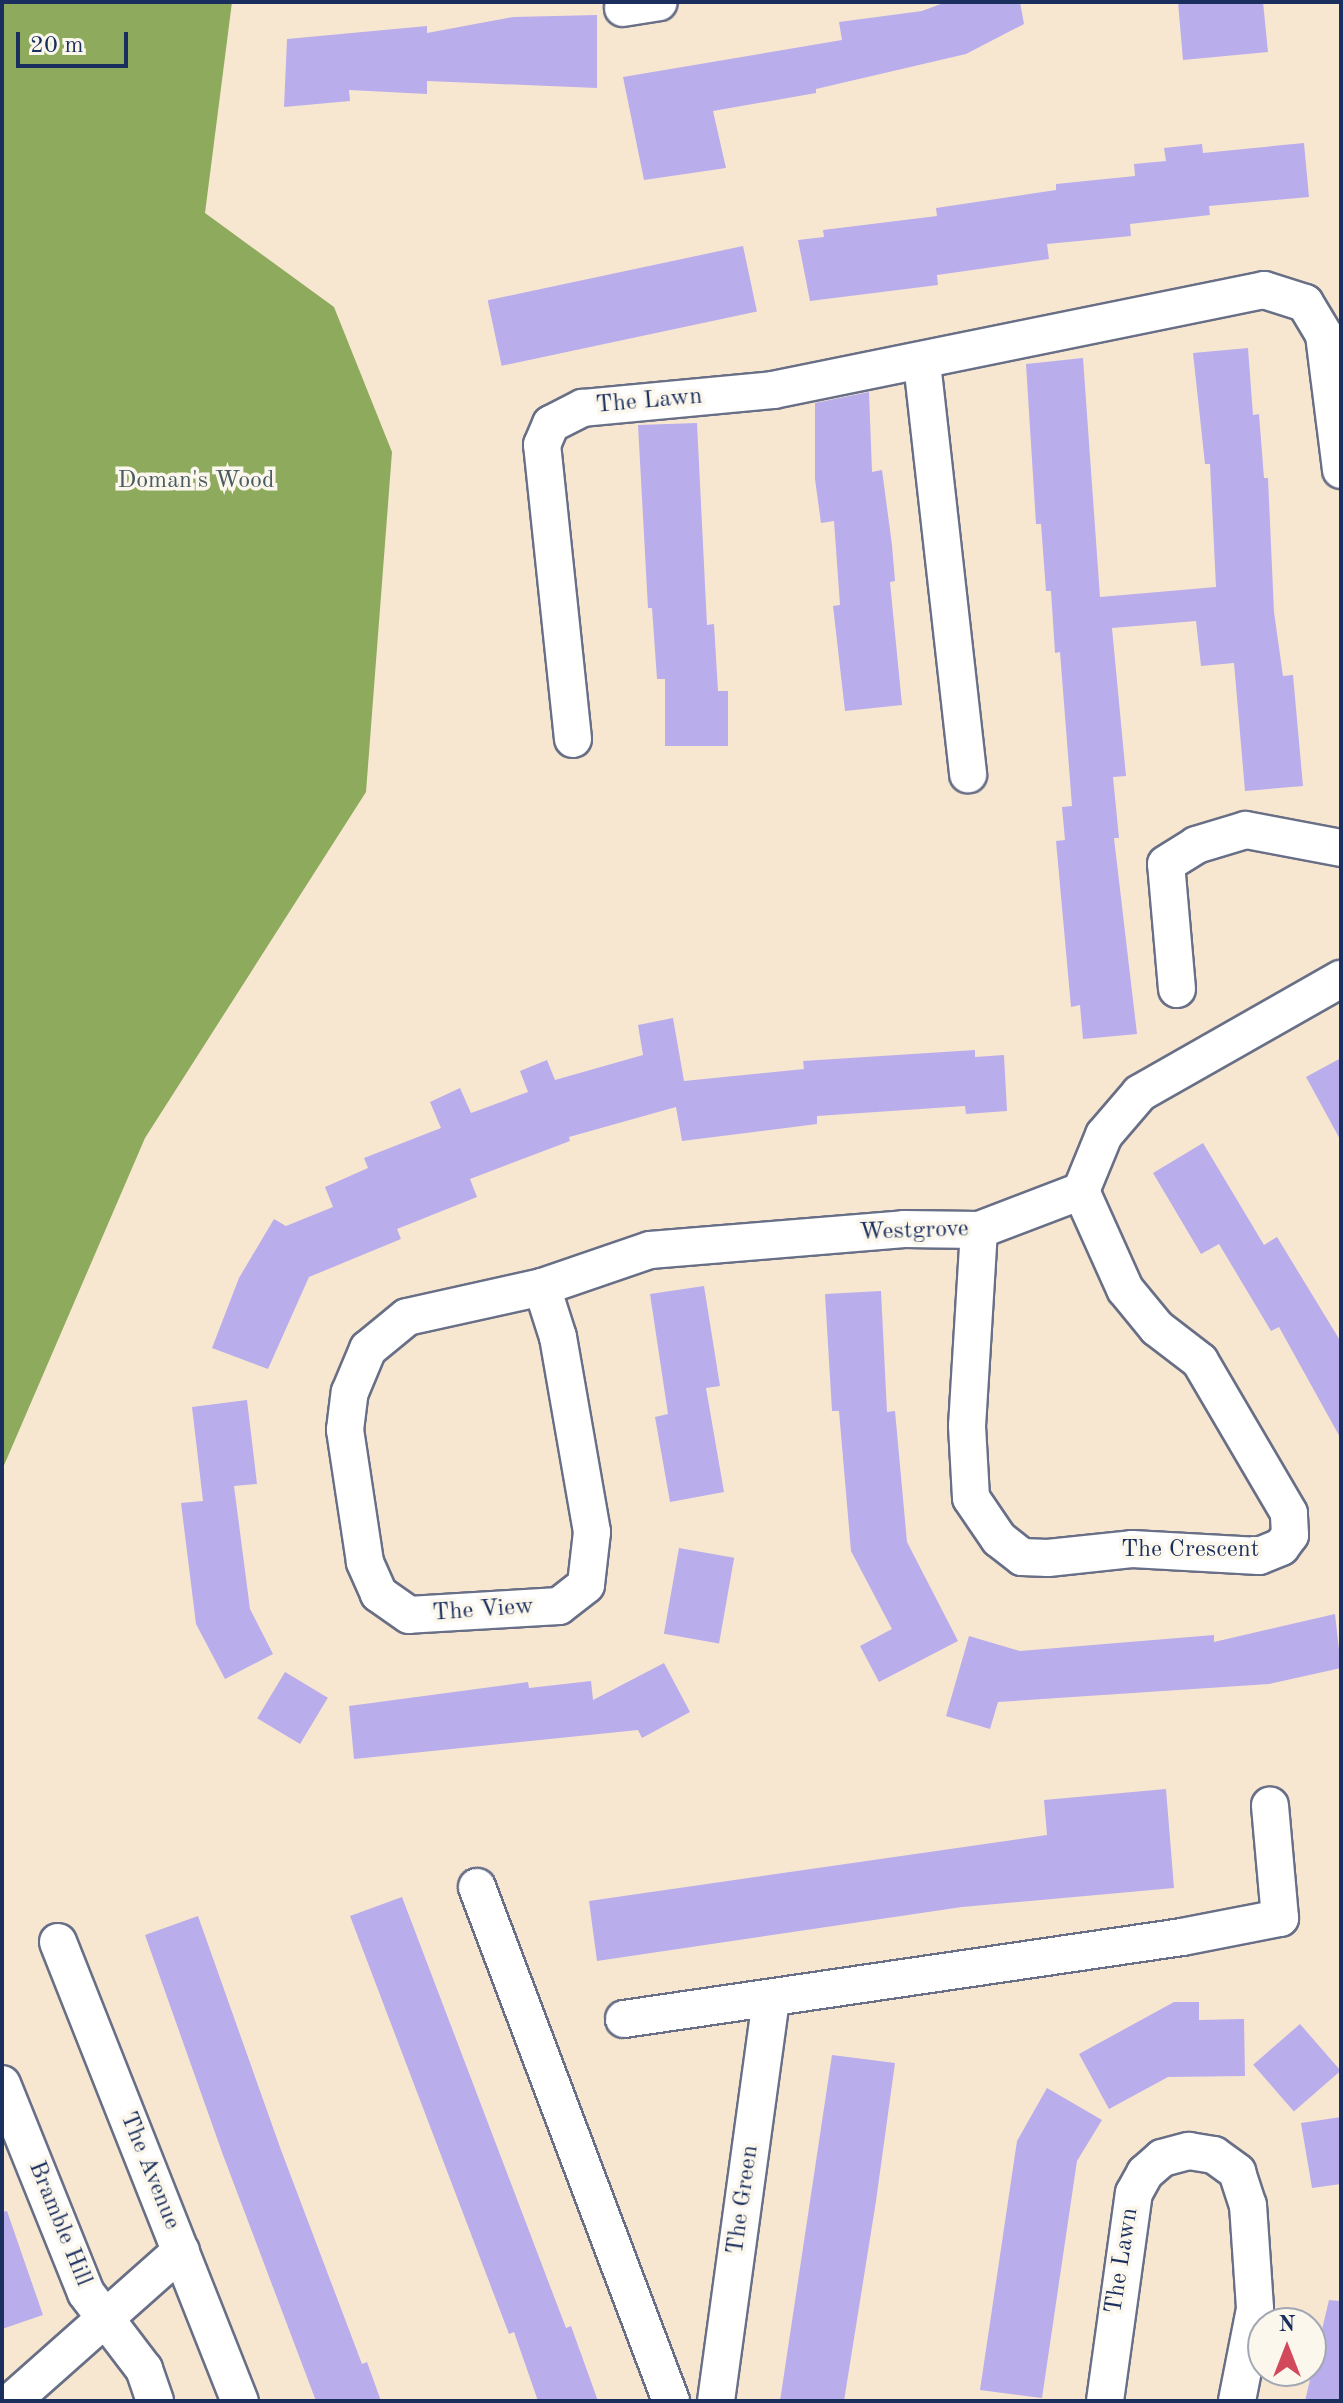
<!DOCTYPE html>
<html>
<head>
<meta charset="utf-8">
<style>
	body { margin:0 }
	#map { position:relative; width:1343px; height:2403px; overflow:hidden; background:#f7e7d1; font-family:"Old Standard TT",serif }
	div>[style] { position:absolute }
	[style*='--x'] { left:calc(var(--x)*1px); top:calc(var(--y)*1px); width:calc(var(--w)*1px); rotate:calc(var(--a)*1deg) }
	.forest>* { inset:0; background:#8eaa5d }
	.building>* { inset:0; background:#baadeb; transform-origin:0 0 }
	.roads { filter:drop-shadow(2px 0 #686f86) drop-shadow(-2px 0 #686f86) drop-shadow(0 2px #686f86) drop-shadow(0 -2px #686f86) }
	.street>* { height:36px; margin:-18px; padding:0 18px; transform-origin:18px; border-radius:18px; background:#fff }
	span { translate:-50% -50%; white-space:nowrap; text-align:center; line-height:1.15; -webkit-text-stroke:7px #fbf7ec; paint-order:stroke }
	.street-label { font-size:24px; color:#1b2f5e }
	.park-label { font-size:24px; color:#495c61 }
	.frame { position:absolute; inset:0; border:4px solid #1b2f5e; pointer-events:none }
	.north { position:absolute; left:1247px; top:2307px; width:80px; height:80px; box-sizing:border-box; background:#fbf7ec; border:2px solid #a1a7b3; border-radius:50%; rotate:0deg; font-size:22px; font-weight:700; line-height:32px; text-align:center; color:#1b2f5e }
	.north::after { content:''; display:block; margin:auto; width:28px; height:36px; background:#d1495b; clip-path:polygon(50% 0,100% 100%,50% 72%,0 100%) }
	.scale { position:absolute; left:16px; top:32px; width:112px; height:36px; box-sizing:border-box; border:4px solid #1b2f5e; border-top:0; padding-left:10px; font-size:24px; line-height:28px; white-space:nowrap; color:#1b2f5e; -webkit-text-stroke:6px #fbf7ec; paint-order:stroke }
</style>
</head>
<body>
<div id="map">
	<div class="forest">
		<i style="clip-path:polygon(2px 2px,232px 2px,205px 213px,334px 307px,392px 452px,366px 792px,145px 1138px,2px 1470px)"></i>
	</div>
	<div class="building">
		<i style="clip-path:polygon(946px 2px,1020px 2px,1024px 24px,966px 54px,816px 89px,816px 93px,713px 111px,726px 168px,644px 180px,623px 77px,842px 40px,839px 22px,922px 11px)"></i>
		<i style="clip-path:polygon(1178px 2px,1263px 2px,1268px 52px,1183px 60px)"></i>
		<i style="clip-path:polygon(597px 15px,597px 88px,427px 81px,427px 94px,349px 90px,350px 101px,284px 107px,287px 39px,427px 26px,427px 33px,513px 17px)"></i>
		<i style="clip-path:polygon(1304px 143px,1309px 197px,1209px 206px,1210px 215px,1130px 224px,1131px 236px,1047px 244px,1049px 259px,937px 275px,938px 285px,810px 301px,798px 240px,824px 237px,823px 230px,937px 216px,936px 208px,1056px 190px,1056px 184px,1135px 176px,1134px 164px,1166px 161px,1164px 148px,1202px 144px,1203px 153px)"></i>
		<i style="left:743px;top:246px;width:67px;height:261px;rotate:78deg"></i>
		<i style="clip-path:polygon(1248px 348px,1253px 415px,1259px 414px,1264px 478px,1268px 478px,1274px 612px,1283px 676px,1293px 675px,1303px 786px,1245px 791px,1234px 663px,1201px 666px,1196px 621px,1112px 628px,1126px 776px,1113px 777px,1119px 838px,1114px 838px,1137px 1034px,1083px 1039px,1080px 1005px,1071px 1007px,1056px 841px,1065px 840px,1062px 807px,1072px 806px,1060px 652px,1055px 653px,1051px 591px,1046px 591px,1041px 524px,1036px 524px,1026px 364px,1083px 358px,1100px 597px,1216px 587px,1210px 464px,1205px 464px,1193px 353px)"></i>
		<i style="clip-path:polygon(869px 392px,872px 472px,882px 470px,892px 545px,895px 581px,890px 582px,902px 705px,845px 711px,833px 606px,840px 605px,834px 521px,821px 523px,815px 479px,815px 403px)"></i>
		<i style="clip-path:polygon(697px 423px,707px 625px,714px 624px,718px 691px,728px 691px,728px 746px,665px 746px,665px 679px,657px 679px,652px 608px,648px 608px,638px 425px)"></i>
		<i style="clip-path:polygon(673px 1018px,684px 1081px,804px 1069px,803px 1061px,975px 1050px,975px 1057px,1004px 1055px,1007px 1111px,966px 1114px,965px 1106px,817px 1116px,817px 1124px,682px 1141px,676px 1107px,569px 1137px,570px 1141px,470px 1179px,477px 1197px,397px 1229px,401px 1239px,309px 1277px,268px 1369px,212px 1348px,239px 1278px,274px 1219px,286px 1226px,333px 1207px,325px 1187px,368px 1168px,364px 1158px,441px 1128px,430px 1102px,460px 1088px,471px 1113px,528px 1092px,520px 1071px,547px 1060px,555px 1080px,643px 1055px,638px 1025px)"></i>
		<i style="clip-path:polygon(1341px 1058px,1341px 1141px,1306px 1077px)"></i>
		<i style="clip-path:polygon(1203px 1143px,1264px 1245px,1277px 1237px,1341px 1342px,1341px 1439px,1279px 1327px,1271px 1331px,1219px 1244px,1201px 1254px,1153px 1173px)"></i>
		<i style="clip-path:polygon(704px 1286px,720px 1386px,706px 1388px,724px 1492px,670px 1502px,655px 1417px,668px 1414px,650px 1294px)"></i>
		<i style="clip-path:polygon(881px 1291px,887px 1412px,895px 1411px,907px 1542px,958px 1641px,879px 1682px,860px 1646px,892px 1629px,851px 1551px,839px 1411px,832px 1411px,825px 1294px)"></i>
		<i style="clip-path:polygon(247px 1400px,257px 1484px,234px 1486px,250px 1609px,273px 1654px,225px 1679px,196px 1624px,181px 1503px,203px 1501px,192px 1407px)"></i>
		<i style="left:679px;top:1548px;width:56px;height:87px;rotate:10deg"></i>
		<i style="clip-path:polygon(1335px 1614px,1341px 1668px,1269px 1684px,998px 1702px,990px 1729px,946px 1716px,969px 1636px,1020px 1651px,1214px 1635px,1214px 1642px)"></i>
		<i style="clip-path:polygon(664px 1663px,690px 1712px,642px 1738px,638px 1730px,354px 1759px,349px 1706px,528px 1682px,529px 1688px,591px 1681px,593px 1700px)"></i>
		<i style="left:285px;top:1672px;width:50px;height:54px;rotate:31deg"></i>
		<i style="clip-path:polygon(1166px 1789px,1174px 1888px,962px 1907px,597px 1961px,589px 1901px,1047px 1835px,1044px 1800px)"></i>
		<i style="clip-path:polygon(402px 1897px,566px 2328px,571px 2326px,598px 2401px,538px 2401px,514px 2332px,509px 2334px,350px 1916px)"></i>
		<i style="clip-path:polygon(198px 1916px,281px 2150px,362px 2364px,367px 2362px,381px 2401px,316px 2401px,223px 2155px,145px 1935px)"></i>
		<i style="clip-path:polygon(1174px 2002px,1199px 2002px,1199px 2020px,1244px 2019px,1245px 2076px,1168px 2077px,1109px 2109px,1079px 2054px)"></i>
		<i style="left:1300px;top:2024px;width:62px;height:62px;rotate:49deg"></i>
		<i style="clip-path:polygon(832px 2055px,895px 2063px,876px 2201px,844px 2401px,780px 2401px)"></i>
		<i style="clip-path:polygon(1047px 2088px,1102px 2120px,1077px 2161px,1042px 2398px,980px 2390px,1017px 2141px)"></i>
		<i style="clip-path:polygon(1341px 2117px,1341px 2184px,1312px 2188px,1301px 2123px)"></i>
		<i style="clip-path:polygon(7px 2211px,43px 2315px,2px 2329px,2px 2212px)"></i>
		<i style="clip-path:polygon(1329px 2300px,1341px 2301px,1341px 2401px,1305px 2401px)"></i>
	</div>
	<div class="roads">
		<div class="street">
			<i style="--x:623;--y:8;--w:36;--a:-9"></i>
			<i style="--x:922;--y:363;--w:414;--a:83.6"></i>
			<i style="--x:573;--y:739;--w:296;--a:-96"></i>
			<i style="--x:542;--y:445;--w:23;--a:-67"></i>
			<i style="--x:551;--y:424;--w:36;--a:-27"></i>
			<i style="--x:583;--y:408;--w:191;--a:-5.4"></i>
			<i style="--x:773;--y:390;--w:501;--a:-11.51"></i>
			<i style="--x:1264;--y:290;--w:43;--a:17.6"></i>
			<i style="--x:1305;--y:303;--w:37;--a:59"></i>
			<i style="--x:1324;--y:335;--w:136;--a:82.8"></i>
			<i style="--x:1177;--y:989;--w:125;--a:-95"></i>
			<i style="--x:1166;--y:864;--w:36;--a:-32"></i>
			<i style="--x:1196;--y:845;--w:52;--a:-16.7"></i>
			<i style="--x:1246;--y:830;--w:97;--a:10.7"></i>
			<i style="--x:979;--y:1230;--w:196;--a:93.5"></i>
			<i style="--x:967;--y:1426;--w:72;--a:86.8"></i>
			<i style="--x:971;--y:1498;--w:50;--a:55.7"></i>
			<i style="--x:999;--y:1539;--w:29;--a:38"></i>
			<i style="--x:1022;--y:1557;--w:26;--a:2"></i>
			<i style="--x:1048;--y:1558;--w:84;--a:-6.1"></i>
			<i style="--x:1132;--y:1549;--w:127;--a:3.2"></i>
			<i style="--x:1259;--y:1556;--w:24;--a:-22"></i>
			<i style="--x:1281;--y:1547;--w:15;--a:-53"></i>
			<i style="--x:1290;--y:1535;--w:22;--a:-93"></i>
			<i style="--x:1289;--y:1513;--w:176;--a:-120.4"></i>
			<i style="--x:1200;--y:1361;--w:54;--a:-142.5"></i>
			<i style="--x:1157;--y:1328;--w:50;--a:-129.4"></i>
			<i style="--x:1125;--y:1289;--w:107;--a:-114.2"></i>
			<i style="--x:542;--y:1287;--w:52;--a:72.3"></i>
			<i style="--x:558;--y:1337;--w:198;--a:80.1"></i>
			<i style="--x:592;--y:1532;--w:53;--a:96.5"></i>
			<i style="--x:586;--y:1585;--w:34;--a:142"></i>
			<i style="--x:559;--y:1606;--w:150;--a:176.6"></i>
			<i style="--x:409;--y:1615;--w:37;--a:-145"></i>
			<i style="--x:379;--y:1594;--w:35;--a:-114"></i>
			<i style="--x:365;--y:1562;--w:134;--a:-98.6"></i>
			<i style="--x:345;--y:1430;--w:38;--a:-83"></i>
			<i style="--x:350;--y:1392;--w:47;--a:-67.3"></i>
			<i style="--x:368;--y:1349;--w:50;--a:-39.4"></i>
			<i style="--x:407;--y:1317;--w:138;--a:-12.5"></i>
			<i style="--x:542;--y:1287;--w:114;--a:-18.9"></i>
			<i style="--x:650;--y:1250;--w:255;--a:-4.7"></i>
			<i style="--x:904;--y:1229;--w:75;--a:0.8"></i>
			<i style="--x:979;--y:1230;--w:109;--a:-20.9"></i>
			<i style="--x:1081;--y:1191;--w:61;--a:-67.7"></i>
			<i style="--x:1104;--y:1135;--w:55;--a:-49.4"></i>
			<i style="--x:1140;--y:1093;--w:231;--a:-29.6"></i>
			<i style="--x:477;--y:1887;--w:549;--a:69.32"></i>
			<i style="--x:58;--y:1942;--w:494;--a:68.4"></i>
			<i style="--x:624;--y:2019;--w:564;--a:-8.36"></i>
			<i style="--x:1182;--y:1937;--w:100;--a:-11"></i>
			<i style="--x:1280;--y:1918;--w:113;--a:-95.1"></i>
			<i style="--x:2;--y:2084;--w:225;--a:68.1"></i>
			<i style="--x:86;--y:2293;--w:96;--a:52.7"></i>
			<i style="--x:144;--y:2369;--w:34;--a:71"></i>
			<i style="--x:12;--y:2401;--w:226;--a:-41.6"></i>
			<i style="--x:716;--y:2401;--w:406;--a:-82.2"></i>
			<i style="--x:1105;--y:2401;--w:210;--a:-82.1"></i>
			<i style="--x:1134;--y:2193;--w:23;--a:-61"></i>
			<i style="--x:1145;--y:2173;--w:23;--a:-41"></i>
			<i style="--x:1162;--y:2158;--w:28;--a:-15"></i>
			<i style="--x:1189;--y:2151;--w:25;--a:9"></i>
			<i style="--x:1214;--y:2155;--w:29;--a:36"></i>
			<i style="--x:1237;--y:2172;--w:35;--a:72"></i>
			<i style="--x:1248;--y:2205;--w:104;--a:86.1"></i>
			<i style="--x:1255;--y:2309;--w:94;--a:101.1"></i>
		</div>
	</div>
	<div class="street-label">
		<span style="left:649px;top:402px;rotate:-5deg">The Lawn</span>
		<span style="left:914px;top:1232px;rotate:-2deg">Westgrove</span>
		<span style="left:1190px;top:1551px">The Crescent</span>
		<span style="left:483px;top:1611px;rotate:-4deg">The View</span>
		<span style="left:149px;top:2171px;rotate:68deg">The Avenue</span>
		<span style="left:744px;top:2200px;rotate:-82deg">The Green</span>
		<span style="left:59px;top:2224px;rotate:68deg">Bramble Hill</span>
		<span style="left:1123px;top:2261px;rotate:-81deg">The Lawn</span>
	</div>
	<div class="park-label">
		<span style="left:196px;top:482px">Doman's Wood</span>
	</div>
	<div class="frame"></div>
	<div class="north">N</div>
	<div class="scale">20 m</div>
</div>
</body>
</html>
